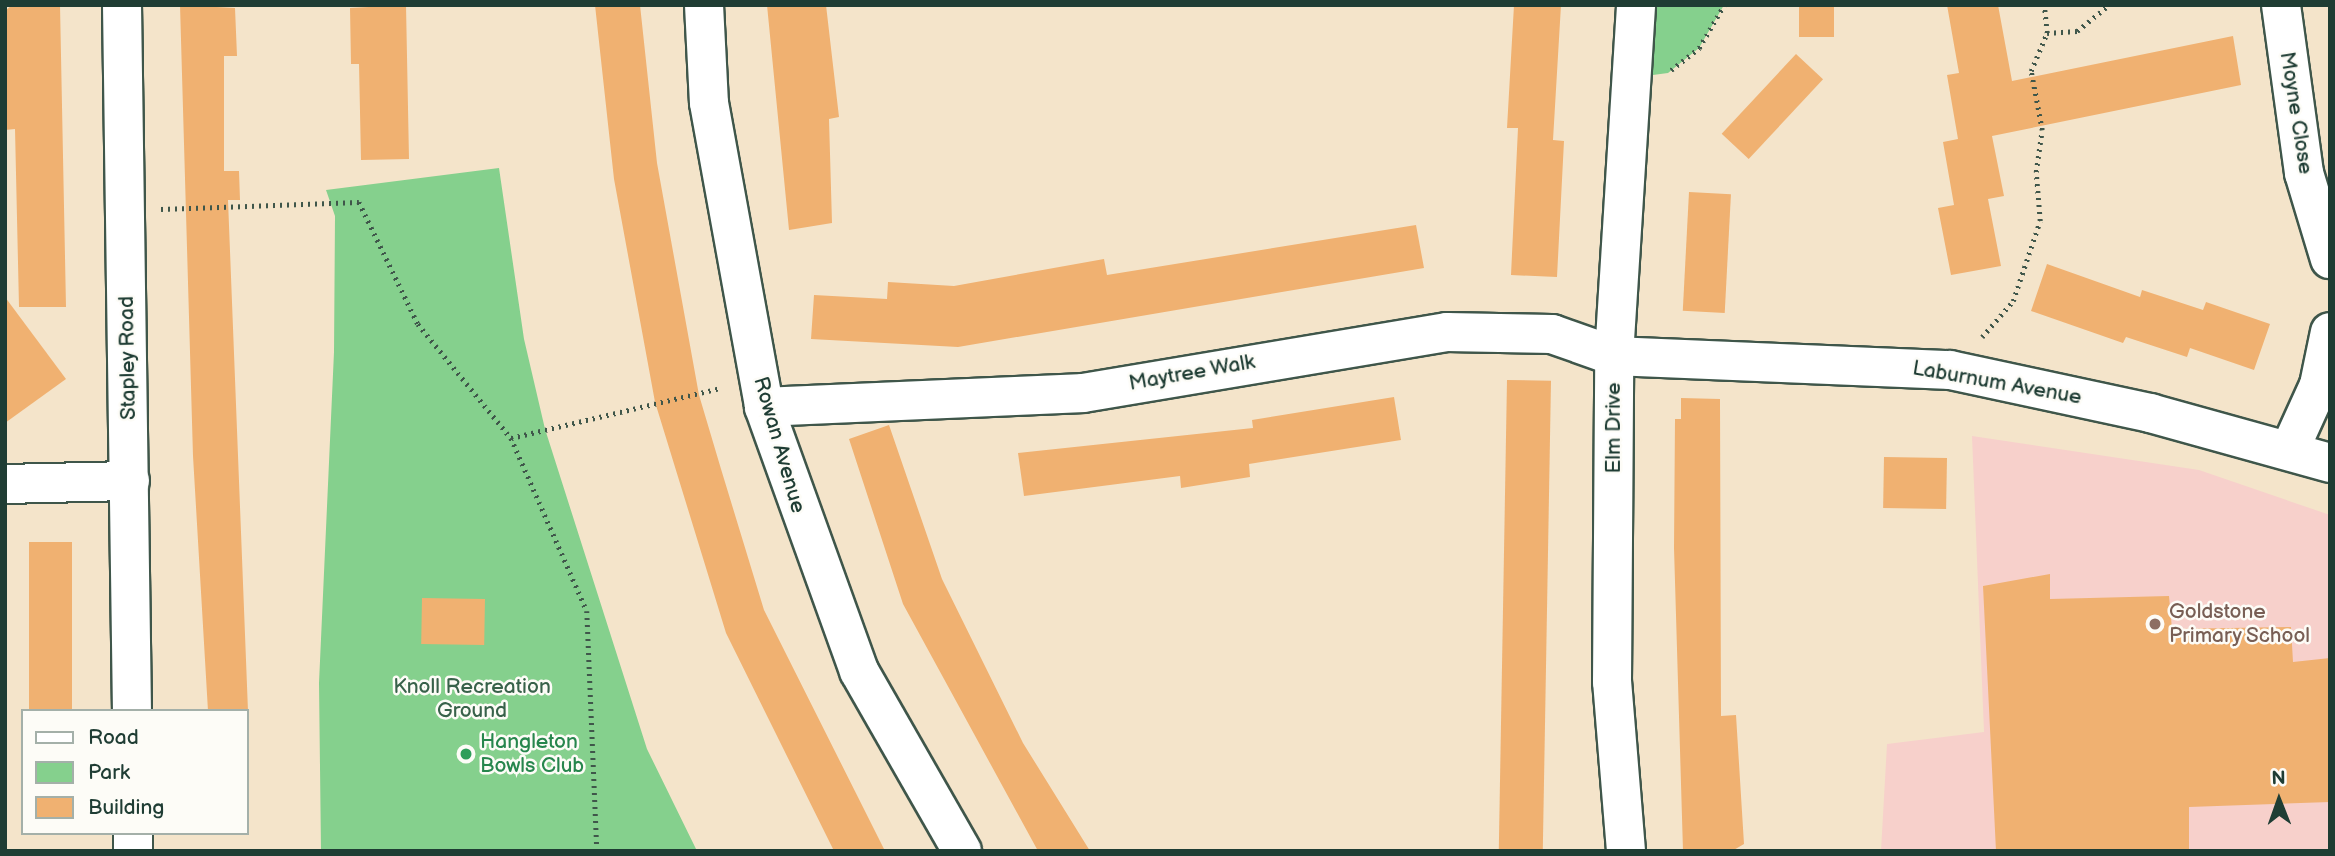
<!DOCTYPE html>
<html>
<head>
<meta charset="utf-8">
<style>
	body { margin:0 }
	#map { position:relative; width:2335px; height:856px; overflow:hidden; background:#f4e4ca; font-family:"Balsamiq Sans",sans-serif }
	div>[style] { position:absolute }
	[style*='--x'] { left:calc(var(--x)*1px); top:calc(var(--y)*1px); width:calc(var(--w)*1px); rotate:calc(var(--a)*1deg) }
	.built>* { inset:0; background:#f7d0cb }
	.green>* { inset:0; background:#85d08d }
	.building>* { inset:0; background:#f0b171; transform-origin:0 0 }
	.path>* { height:4.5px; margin-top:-2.25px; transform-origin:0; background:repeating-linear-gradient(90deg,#3f564a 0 2px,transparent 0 7px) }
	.roads { filter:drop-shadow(2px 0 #3f564a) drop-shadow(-2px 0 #3f564a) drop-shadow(0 2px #3f564a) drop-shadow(0 -2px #3f564a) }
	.minor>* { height:38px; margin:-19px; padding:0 19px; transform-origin:19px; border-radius:19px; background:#fff }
	.dots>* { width:19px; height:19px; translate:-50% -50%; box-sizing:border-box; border:4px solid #fdfcf7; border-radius:50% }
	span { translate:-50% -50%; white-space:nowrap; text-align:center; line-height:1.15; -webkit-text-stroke:5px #fdfcf7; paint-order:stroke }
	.street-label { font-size:21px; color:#1f3d34 }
	.education-label { font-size:21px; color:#785e54 }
	.left { translate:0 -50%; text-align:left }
	.park-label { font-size:21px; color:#38624a }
	.leisure-label { font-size:21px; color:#27864d }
	.frame { position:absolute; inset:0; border:7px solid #1f3d34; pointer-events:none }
	.legend { position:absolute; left:21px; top:709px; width:228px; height:126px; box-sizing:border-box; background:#fdfcf7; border:2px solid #a4b0a9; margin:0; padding:9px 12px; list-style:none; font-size:21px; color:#1f3d34 }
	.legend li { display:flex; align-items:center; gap:14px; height:35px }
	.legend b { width:35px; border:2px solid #a4b0a9 }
	.north { position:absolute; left:2244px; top:765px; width:70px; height:70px; -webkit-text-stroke:5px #fdfcf7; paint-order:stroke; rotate:359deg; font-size:19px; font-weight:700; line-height:28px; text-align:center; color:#1f3d34 }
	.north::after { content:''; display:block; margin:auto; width:24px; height:32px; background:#1f3d34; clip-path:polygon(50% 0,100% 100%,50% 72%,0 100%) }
</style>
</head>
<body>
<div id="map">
	<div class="built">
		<i style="clip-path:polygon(1972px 436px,2199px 470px,2330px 515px,2330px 851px,1881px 851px,1887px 744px,1984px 732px)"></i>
	</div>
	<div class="green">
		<i style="clip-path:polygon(1636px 5px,1724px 5px,1699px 48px,1668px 73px,1630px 78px)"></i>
		<i style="clip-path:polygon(499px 168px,524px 339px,545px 429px,647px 749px,697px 851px,321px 851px,319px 683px,334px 352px,335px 216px,326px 190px)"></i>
	</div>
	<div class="building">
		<i style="clip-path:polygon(12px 5px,60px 5px,66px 307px,19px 307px,15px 129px,5px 130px,5px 11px)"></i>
		<i style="clip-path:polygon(180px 5px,235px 8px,237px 56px,224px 56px,224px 171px,239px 171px,240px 200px,228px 200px,248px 711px,208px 711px,193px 456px)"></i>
		<i style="clip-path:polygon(406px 5px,409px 159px,361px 160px,359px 64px,351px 64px,350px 8px)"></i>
		<i style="clip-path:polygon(595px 5px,640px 5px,657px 163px,699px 395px,721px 469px,764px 610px,885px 851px,834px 851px,726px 633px,655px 402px,614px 179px)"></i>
		<i style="clip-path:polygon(767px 5px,826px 5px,839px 117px,829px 119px,832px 223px,789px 230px)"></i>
		<i style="clip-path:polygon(1514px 5px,1561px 5px,1553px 140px,1564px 141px,1557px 277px,1511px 275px,1518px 128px,1507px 128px)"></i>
		<i style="left:1799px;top:5px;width:35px;height:32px"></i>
		<i style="clip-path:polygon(1947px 5px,1998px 5px,2012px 81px,2233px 36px,2241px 85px,1992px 136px,2004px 196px,1988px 199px,2001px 266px,1951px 275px,1938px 208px,1954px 205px,1943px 142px,1958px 139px,1947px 75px,1959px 73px)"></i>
		<i style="left:1796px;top:54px;width:37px;height:109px;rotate:43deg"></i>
		<i style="left:1689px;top:192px;width:42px;height:119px;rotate:3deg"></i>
		<i style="clip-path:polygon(1416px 225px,1424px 268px,958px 347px,811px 339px,814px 295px,887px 299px,888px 282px,954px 286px,1104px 259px,1107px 275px)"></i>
		<i style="clip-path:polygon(2047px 264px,2140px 297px,2142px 290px,2203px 310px,2206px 302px,2270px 324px,2254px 370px,2190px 348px,2187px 357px,2126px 337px,2123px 343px,2031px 311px)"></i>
		<i style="clip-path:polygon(5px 297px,66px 379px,5px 423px)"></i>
		<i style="left:1507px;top:380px;width:44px;height:471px;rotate:1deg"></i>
		<i style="clip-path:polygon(1394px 397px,1401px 440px,1249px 464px,1250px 477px,1181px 488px,1180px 476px,1024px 496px,1018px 453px,1253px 428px,1252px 420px)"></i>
		<i style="clip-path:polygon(1681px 398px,1720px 399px,1721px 716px,1736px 715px,1744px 844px,1732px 851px,1683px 851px,1674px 548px,1675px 419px,1681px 419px)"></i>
		<i style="clip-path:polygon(889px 425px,942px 579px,1023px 743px,1090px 851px,1038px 851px,903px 604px,849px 439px)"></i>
		<i style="left:1884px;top:457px;width:63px;height:51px;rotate:1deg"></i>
		<i style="left:29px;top:542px;width:43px;height:169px"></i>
		<i style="clip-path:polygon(2050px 574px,2050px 599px,2169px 596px,2172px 629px,2291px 627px,2293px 662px,2330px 658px,2330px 802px,2189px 807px,2189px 851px,1996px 851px,1983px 586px)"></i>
		<i style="left:422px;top:598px;width:63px;height:46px;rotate:1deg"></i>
	</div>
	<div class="path">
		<i style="--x:2047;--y:33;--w:30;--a:-4"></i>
		<i style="--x:2077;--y:31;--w:41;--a:-39.1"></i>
		<i style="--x:1671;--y:70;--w:36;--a:-38"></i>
		<i style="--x:1699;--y:48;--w:50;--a:-59.8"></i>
		<i style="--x:161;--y:209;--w:198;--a:-2"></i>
		<i style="--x:359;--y:202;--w:136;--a:64.2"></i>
		<i style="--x:418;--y:324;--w:147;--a:50.8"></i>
		<i style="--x:511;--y:438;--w:189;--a:66.3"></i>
		<i style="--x:587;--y:611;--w:240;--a:87.6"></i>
		<i style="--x:1982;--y:337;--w:48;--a:-49.3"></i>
		<i style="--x:2013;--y:301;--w:84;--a:-71.4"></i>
		<i style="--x:2040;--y:221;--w:49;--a:-94.7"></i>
		<i style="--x:2036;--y:172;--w:42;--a:-81.9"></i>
		<i style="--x:2042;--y:130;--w:60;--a:-100.6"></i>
		<i style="--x:2031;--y:71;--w:41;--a:-67.2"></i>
		<i style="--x:2047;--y:33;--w:28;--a:-96"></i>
		<i style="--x:511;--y:438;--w:216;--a:-13.4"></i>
	</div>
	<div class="roads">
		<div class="minor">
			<i style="--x:122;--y:5;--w:706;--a:89.19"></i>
			<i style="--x:704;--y:5;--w:98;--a:87.1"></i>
			<i style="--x:709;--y:103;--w:309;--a:79.7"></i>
			<i style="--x:764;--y:407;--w:281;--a:70.2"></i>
			<i style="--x:859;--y:671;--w:207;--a:60.2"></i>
			<i style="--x:2281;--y:5;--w:170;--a:82.2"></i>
			<i style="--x:2304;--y:173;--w:90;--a:73.2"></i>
			<i style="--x:764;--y:407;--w:319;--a:-2.5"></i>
			<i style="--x:1083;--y:393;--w:369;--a:-9.5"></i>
			<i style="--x:1447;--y:332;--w:105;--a:1.1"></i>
			<i style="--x:1552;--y:334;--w:66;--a:19.5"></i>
			<i style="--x:1614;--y:356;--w:336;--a:2.4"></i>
			<i style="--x:1950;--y:370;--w:205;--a:12.1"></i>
			<i style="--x:2150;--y:413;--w:187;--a:15.5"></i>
			<i style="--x:2290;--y:449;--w:70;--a:-65.6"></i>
			<i style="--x:2319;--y:385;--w:54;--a:-78.3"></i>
			<i style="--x:5;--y:484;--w:125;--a:-1.4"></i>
			<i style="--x:133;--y:833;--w:18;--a:90"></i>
			<i style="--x:1626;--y:851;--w:170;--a:-94.7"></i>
			<i style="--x:1612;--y:682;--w:326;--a:-89.6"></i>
			<i style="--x:1614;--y:356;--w:352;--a:-86.4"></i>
		</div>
	</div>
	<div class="dots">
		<i style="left:2155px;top:624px;background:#8d6e63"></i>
		<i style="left:466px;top:754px;background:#2e9e5b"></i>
	</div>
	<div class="street-label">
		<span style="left:2296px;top:113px;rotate:81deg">Moyne Close</span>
		<span style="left:128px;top:358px;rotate:-91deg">Stapley Road</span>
		<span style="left:1192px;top:373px;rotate:-10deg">Maytree Walk</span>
		<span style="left:1997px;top:383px;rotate:10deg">Laburnum Avenue</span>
		<span style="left:1614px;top:428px;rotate:-90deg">Elm Drive</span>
		<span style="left:779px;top:445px;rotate:74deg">Rowan Avenue</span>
	</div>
	<div class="education-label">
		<span class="left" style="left:2169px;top:624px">Goldstone<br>Primary School</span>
	</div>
	<div class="park-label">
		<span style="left:472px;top:699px">Knoll Recreation<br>Ground</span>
	</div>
	<div class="leisure-label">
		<span class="left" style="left:480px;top:754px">Hangleton<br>Bowls Club</span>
	</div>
	<div class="frame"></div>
	<ul class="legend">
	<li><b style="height:9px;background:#fff"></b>Road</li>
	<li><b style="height:19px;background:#85d08d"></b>Park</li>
	<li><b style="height:19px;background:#f0b171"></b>Building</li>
	</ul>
	<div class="north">N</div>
</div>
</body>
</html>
